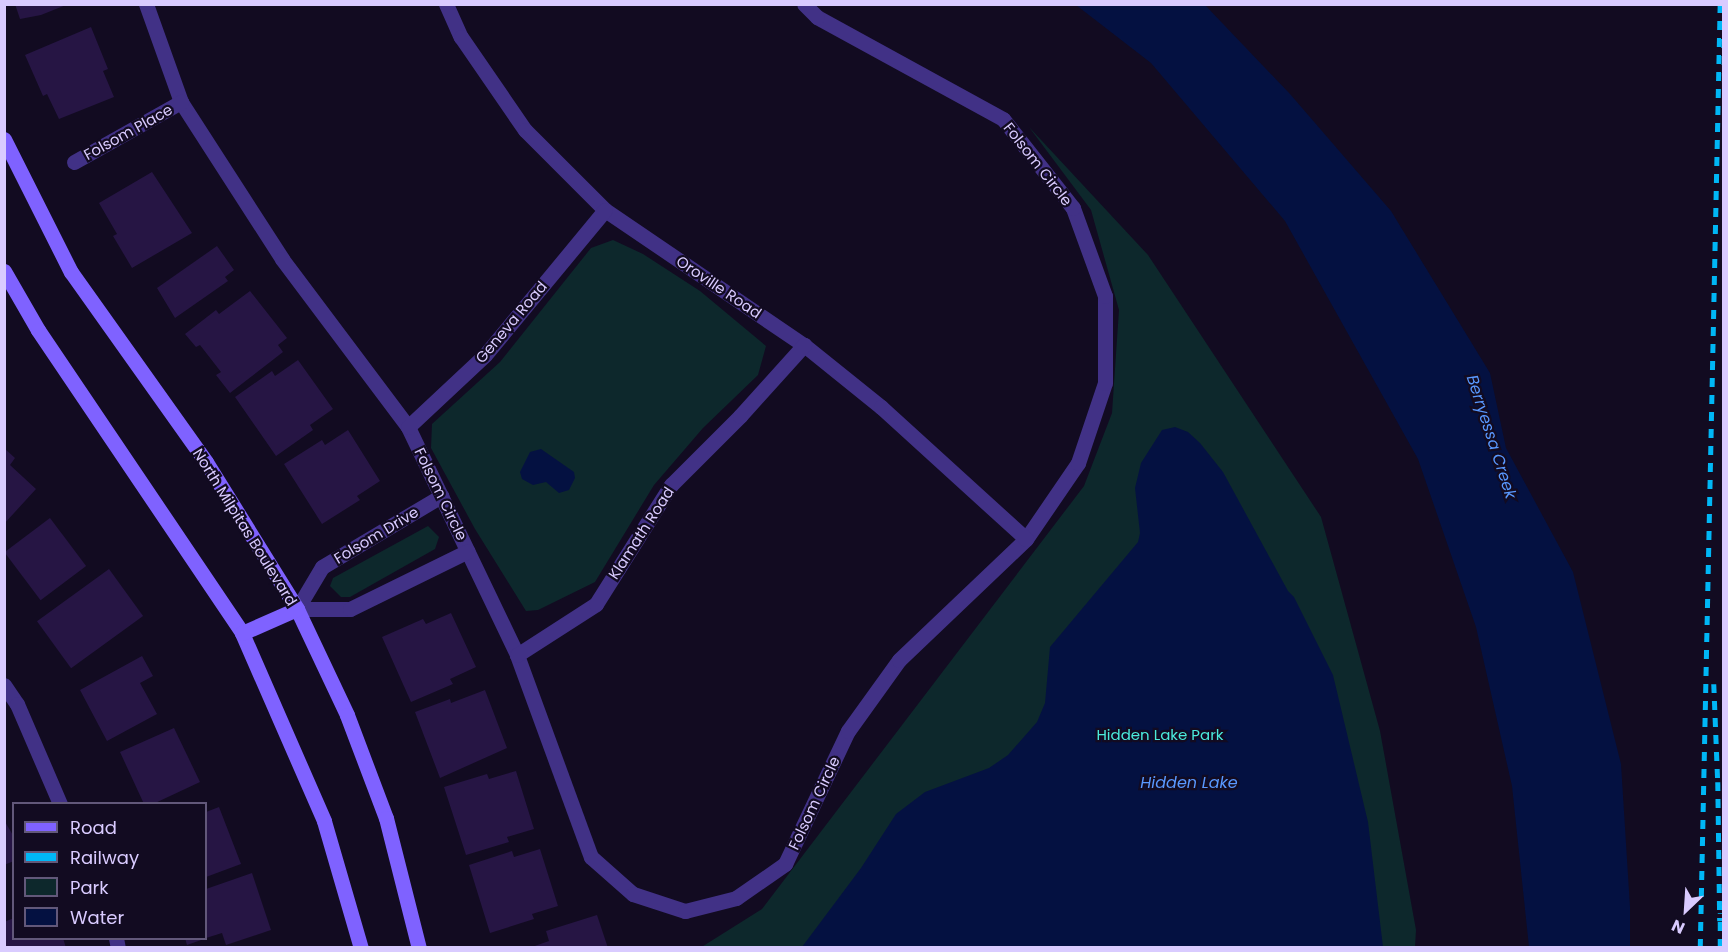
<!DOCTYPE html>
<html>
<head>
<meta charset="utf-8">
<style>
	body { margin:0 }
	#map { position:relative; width:1728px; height:952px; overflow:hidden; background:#120b21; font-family:Poppins,sans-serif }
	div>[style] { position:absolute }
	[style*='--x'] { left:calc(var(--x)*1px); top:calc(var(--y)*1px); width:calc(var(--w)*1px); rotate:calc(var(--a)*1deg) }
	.green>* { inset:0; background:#0d282c }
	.water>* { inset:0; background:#041141 }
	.building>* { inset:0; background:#261544; transform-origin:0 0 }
	.minor>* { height:15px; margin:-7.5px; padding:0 7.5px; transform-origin:7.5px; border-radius:7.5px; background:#413186 }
	.secondary>* { height:15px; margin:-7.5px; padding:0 7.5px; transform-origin:7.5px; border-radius:7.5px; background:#7f62ff }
	.rail>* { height:4.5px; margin-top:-2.25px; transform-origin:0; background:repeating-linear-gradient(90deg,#00b7f6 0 9px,transparent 0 17px) }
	span { translate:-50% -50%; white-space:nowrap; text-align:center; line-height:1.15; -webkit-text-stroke:4.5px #120b21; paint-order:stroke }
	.street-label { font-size:15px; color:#d9cbff }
	.park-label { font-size:15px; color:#4bebdc }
	.water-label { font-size:16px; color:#5998ff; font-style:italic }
	.frame { position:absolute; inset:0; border:6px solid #d9cbff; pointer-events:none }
	.legend { position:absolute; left:12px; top:802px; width:195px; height:138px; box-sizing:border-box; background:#120b21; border:2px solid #62587a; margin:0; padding:8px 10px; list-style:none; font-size:18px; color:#d9cbff }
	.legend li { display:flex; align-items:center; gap:12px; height:30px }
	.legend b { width:30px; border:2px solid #62587a }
	.north { position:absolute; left:1656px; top:880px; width:60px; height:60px; -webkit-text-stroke:4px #120b21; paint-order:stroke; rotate:205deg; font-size:16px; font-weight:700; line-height:24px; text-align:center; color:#d9cbff }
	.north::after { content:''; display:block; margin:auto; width:21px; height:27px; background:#d9cbff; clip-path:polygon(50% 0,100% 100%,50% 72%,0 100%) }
</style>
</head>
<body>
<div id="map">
	<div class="green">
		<i style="clip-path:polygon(1029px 127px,1148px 255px,1321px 517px,1380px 731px,1416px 930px,1415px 947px,700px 948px,762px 909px,1084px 486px,1112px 413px,1119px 310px,1091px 210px)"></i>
		<i style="clip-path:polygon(613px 240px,643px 254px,700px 291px,766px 346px,758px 375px,703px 428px,654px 485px,595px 582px,538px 610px,526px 611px,475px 529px,431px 448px,432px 424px,500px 362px,591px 248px)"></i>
		<i style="clip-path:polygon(428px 526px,439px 537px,435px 549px,350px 597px,341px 597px,330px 586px,333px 578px)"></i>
	</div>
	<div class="water">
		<i style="clip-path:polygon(1076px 5px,1205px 5px,1290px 94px,1391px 211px,1490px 373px,1506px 448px,1573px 572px,1621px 764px,1630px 907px,1630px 947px,1529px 947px,1512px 786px,1476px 627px,1418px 459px,1285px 221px,1151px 63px)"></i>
		<i style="clip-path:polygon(1175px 427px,1188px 432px,1200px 443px,1223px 472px,1288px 591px,1294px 597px,1333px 675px,1368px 822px,1383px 947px,802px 947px,861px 868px,896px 814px,925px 792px,989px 768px,1008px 755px,1037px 722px,1045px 703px,1050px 647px,1138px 542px,1140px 533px,1135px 488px,1141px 463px,1162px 430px)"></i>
		<i style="clip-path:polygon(541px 449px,574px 472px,575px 478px,569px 490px,559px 493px,546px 482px,533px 485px,522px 479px,520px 472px,530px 452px)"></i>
	</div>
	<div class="building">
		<i style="clip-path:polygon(15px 4px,66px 4px,66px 5px,41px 15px,20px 19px)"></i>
		<i style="clip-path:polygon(91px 27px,108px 69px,103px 71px,114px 97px,59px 119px,47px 94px,43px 96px,25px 55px)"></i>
		<i style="clip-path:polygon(152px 172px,192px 233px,132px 268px,113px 236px,117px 234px,99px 203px)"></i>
		<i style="clip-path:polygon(217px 246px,234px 270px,225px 277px,228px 281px,175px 318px,157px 288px)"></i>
		<i style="clip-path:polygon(250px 291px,287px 338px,278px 345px,283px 352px,230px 393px,216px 375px,221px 372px,200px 345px,196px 347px,185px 334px,216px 310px,219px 314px)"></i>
		<i style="clip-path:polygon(298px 360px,333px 409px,310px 425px,313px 430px,276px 456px,235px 397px,272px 371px,275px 376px)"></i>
		<i style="clip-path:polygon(348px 430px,380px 481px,357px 496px,360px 500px,322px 524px,284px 464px,322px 440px,325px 445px)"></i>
		<i style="clip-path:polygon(4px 448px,15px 458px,10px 465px,36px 489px,4px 524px)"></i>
		<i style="left:50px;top:518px;width:60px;height:57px;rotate:53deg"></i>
		<i style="left:109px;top:569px;width:58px;height:89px;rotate:54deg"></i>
		<i style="clip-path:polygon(451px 613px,476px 667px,450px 679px,453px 684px,411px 702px,382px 637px,423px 619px,426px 624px)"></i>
		<i style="clip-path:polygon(142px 656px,153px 676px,140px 683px,157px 714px,107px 741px,80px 690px)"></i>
		<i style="clip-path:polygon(485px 690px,507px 748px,440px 778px,415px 712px,450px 699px,451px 703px)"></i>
		<i style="clip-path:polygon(174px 728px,200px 782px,153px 804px,144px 804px,120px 752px)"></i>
		<i style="clip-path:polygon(516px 771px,534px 829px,507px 837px,509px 842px,466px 855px,444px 787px,487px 774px,489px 779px)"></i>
		<i style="clip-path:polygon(219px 807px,241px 864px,206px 877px,206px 812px)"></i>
		<i style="clip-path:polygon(4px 820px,14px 837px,14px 861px,4px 865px)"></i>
		<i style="clip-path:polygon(540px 849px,558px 906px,532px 914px,534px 919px,490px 933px,469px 865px,512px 851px,514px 857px)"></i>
		<i style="clip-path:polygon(252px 873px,271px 930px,226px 945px,222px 933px,206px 938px,206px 889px)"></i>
		<i style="clip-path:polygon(597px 915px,608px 948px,529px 948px,549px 941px,546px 931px)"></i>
		<i style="clip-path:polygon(14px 918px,14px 938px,63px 938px,66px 948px,4px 948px,4px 922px)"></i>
		<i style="clip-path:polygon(185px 938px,204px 938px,204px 939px,187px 945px)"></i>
	</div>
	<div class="minor">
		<i style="--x:146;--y:4;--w:104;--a:70.3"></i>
		<i style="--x:181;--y:102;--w:187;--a:57.2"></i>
		<i style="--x:282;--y:259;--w:210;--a:53.1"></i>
		<i style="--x:408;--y:427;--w:253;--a:64.4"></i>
		<i style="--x:517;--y:655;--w:215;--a:69.9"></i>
		<i style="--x:591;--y:857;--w:56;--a:41.4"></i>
		<i style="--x:633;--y:894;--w:55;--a:18.1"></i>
		<i style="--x:685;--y:911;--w:53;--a:-14.3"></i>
		<i style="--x:736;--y:898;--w:60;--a:-34.8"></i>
		<i style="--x:785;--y:864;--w:147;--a:-64.7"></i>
		<i style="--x:848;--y:731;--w:87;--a:-54.3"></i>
		<i style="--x:899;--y:660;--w:175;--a:-43.6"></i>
		<i style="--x:1026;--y:539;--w:92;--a:-55.6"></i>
		<i style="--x:1078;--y:463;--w:84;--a:-71.4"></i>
		<i style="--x:1105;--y:383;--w:87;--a:-90"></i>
		<i style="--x:1105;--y:296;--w:94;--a:-110"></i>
		<i style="--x:1073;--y:208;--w:113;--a:-128.2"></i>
		<i style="--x:1003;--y:119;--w:212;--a:-151.3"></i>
		<i style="--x:817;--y:17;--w:18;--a:-135"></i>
		<i style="--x:446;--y:4;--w:36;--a:66"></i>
		<i style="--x:461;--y:37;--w:113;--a:55.5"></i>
		<i style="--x:525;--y:130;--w:113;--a:45"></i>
		<i style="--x:605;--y:210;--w:240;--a:34.2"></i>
		<i style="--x:804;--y:345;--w:99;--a:38.8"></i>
		<i style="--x:881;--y:407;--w:196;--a:42.3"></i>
		<i style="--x:74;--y:162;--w:123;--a:-29.3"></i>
		<i style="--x:408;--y:427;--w:105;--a:-43.1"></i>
		<i style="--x:485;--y:355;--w:188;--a:-50.4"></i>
		<i style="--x:297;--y:609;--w:49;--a:-59.2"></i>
		<i style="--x:322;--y:567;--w:139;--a:-30.8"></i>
		<i style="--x:297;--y:609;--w:53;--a:0"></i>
		<i style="--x:350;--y:609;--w:131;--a:-26.2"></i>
		<i style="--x:517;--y:655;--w:94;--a:-32.8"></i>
		<i style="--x:596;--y:604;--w:141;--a:-57.8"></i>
		<i style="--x:671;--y:485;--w:98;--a:-45"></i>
		<i style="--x:740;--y:416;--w:96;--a:-48"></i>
		<i style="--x:4;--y:685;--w:23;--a:56"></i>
		<i style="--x:17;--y:704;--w:109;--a:66.7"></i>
		<i style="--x:116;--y:938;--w:10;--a:79"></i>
	</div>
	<div class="secondary">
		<i style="--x:4;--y:139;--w:149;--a:63.3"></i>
		<i style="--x:71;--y:272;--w:233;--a:54.6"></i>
		<i style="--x:206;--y:462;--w:173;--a:58.2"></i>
		<i style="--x:297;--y:609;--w:117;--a:64.7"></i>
		<i style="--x:347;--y:715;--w:110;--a:69.3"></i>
		<i style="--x:386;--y:818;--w:134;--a:75.8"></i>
		<i style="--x:4;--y:271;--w:68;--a:60"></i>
		<i style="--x:38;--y:330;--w:365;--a:56"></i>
		<i style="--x:242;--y:633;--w:205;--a:66.4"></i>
		<i style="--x:324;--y:821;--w:132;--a:73.8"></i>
		<i style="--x:242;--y:633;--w:60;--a:-23.6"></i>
	</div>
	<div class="rail">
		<i style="--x:1714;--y:684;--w:98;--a:87.7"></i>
		<i style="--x:1718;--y:782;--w:139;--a:89.2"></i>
		<i style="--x:1700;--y:948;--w:944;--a:-88.79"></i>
		<i style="--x:1720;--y:948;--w:35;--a:-90"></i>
	</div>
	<div class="street-label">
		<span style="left:128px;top:132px;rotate:-29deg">Folsom Place</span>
		<span style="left:1038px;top:164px;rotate:52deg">Folsom Circle</span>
		<span style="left:719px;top:287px;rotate:34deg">Oroville Road</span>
		<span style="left:511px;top:322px;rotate:-50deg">Geneva Road</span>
		<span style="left:441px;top:494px;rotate:64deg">Folsom Circle</span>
		<span style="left:245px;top:527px;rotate:58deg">North Milpitas Boulevard</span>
		<span style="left:641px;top:533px;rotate:-57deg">Klamath Road</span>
		<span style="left:376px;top:535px;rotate:-31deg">Folsom Drive</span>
		<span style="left:814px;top:803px;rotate:-65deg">Folsom Circle</span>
	</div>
	<div class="park-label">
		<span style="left:1160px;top:735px">Hidden Lake Park</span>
	</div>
	<div class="water-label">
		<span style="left:1491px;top:437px;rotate:72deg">Berryessa Creek</span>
		<span style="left:1189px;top:783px">Hidden Lake</span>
	</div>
	<div class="frame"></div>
	<ul class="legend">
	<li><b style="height:8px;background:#7f62ff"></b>Road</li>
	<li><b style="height:8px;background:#00b7f6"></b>Railway</li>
	<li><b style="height:16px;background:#0d282c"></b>Park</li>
	<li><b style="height:16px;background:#041141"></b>Water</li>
	</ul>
	<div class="north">N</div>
</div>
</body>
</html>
